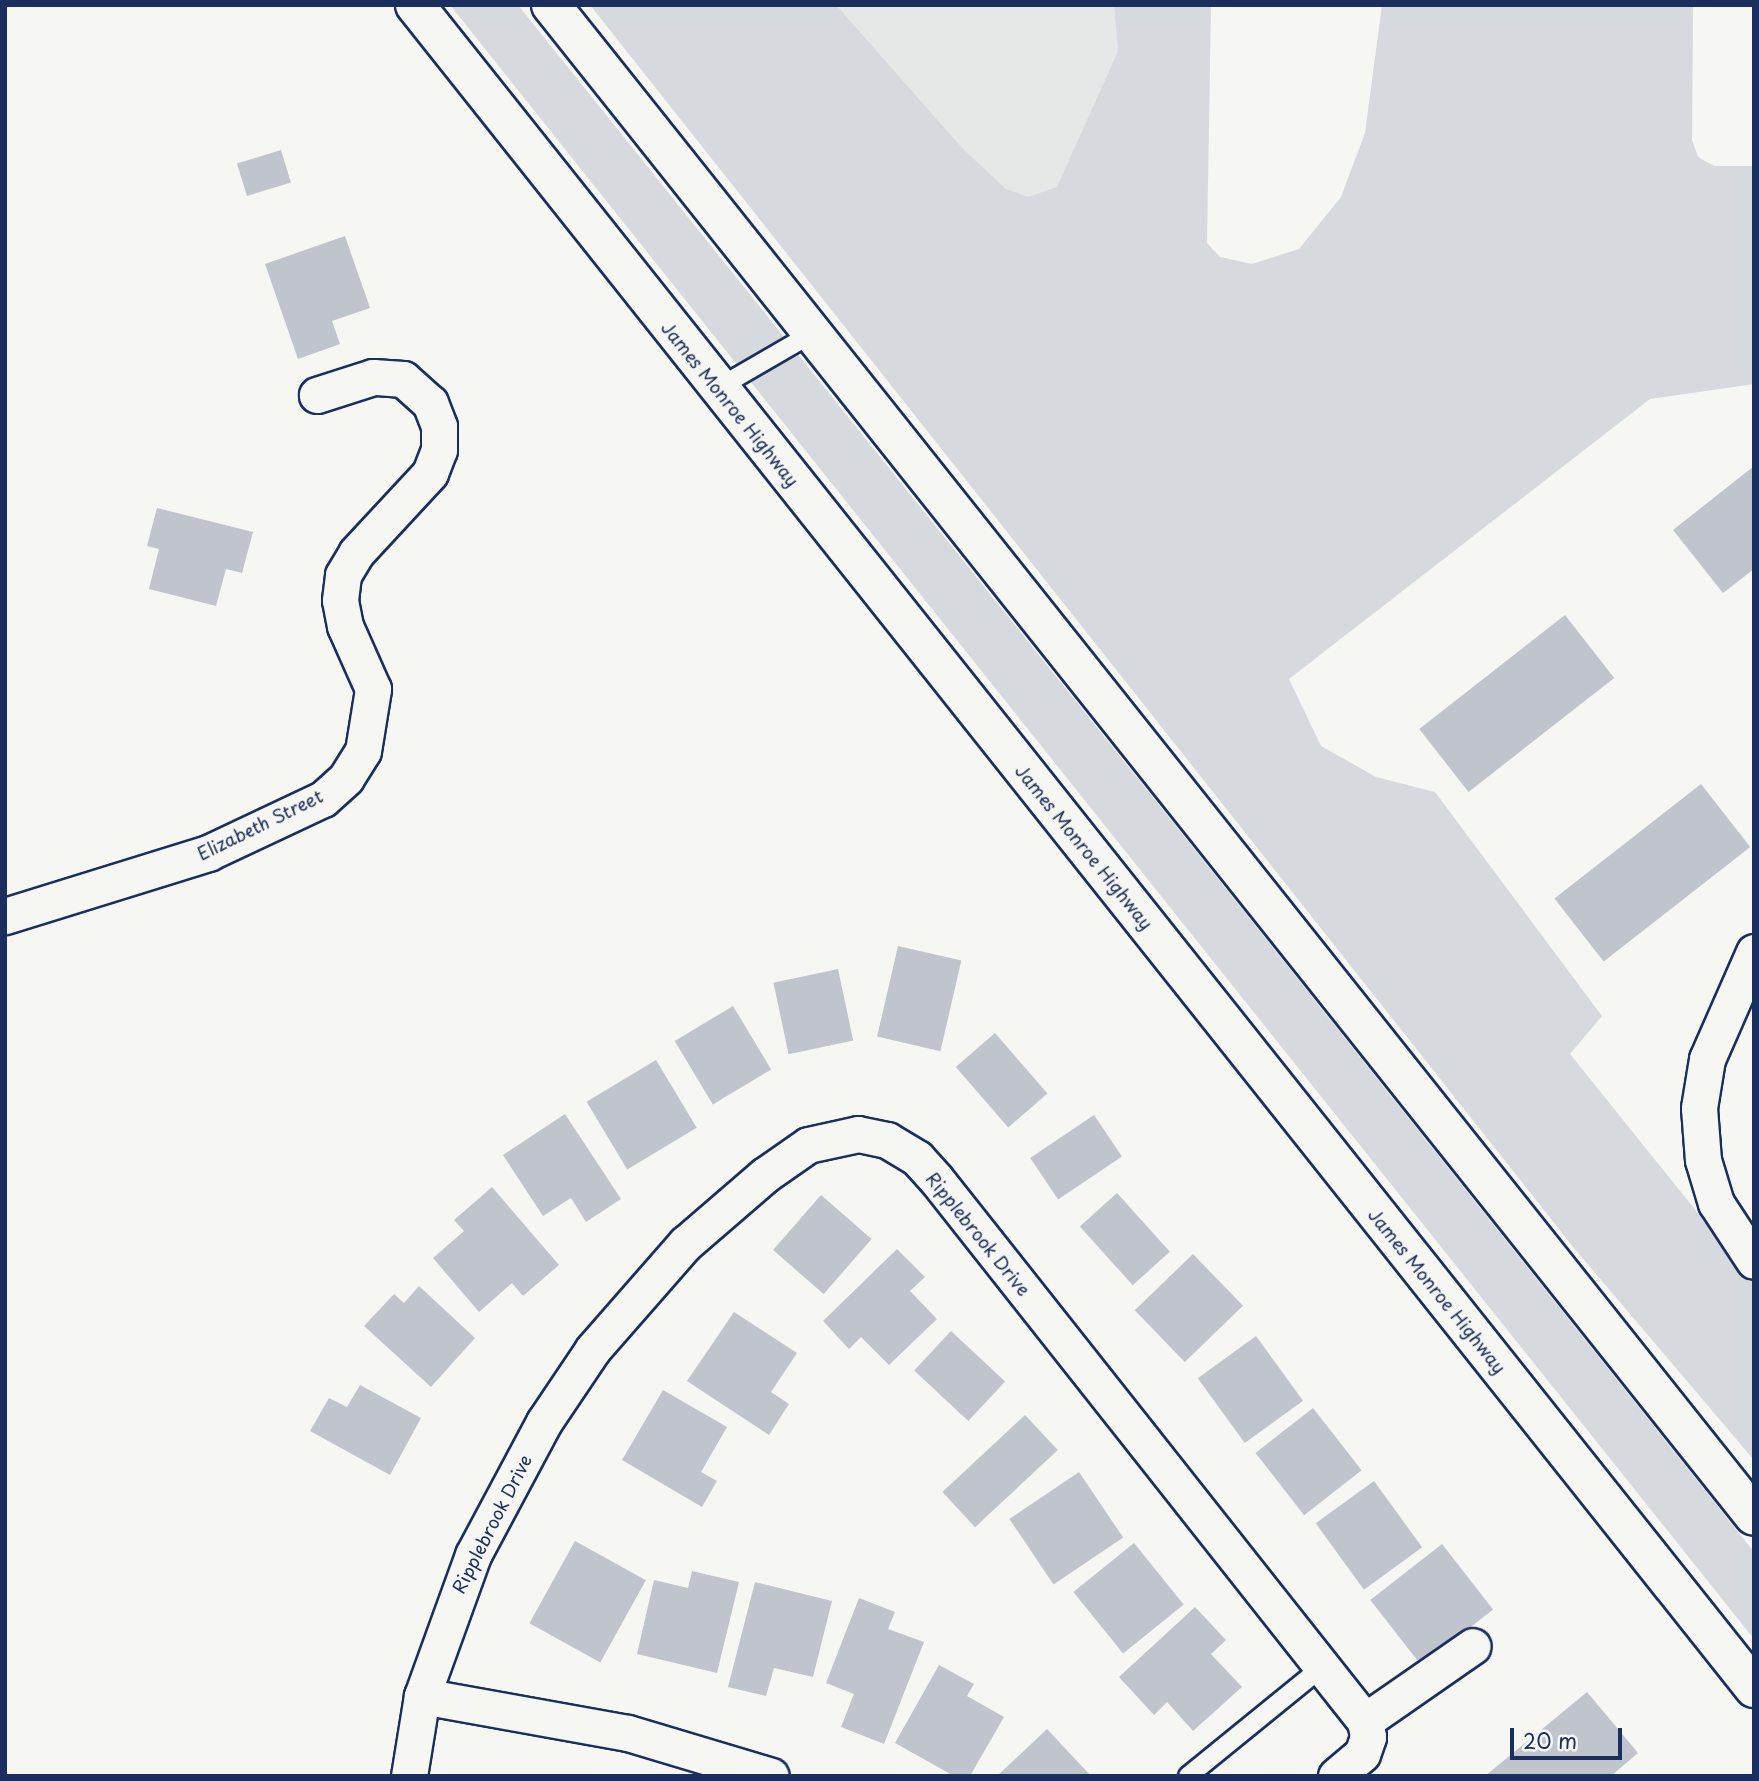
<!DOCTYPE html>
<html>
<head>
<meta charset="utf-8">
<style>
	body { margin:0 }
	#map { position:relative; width:1759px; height:1781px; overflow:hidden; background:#f6f6f2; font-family:"Playpen Sans",sans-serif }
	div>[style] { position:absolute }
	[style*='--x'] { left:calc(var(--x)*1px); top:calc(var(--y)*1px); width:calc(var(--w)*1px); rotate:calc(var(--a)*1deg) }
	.built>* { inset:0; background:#e6e7e7 }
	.green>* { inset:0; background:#d6d9dd }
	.building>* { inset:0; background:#c0c4cd; transform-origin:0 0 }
	.roads { filter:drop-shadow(2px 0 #1b2f5e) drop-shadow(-2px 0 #1b2f5e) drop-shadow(0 2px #1b2f5e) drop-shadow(0 -2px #1b2f5e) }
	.lane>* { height:18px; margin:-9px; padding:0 9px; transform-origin:9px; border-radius:9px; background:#f6f6f2 }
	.street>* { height:35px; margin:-17.5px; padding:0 17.5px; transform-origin:17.5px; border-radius:17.5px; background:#f6f6f2 }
	.highway>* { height:38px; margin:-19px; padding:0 19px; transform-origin:19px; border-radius:19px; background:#f6f6f2 }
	span { translate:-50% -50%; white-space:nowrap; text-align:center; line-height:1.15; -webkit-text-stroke:7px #f6f6f2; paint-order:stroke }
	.street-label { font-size:18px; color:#1b2f5e }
	.frame { position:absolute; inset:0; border:7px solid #1b2f5e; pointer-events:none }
	.scale { position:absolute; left:1510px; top:1728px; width:112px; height:32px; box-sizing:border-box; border:4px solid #1b2f5e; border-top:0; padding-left:9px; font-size:21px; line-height:24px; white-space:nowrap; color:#1b2f5e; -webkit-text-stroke:5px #f6f6f2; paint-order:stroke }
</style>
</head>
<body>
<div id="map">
	<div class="built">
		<i style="clip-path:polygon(774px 5px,1114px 5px,1118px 51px,1043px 220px)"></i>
	</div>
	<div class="green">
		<i style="clip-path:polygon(450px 5px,518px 5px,1211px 870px,1754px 1552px,1754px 1639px)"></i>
		<i style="clip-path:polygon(590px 5px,836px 5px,963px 149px,1006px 189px,1028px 197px,1057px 187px,1118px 51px,1114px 5px,1211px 5px,1207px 243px,1220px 257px,1252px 264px,1299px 249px,1341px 197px,1365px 133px,1382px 5px,1693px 5px,1692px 140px,1698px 157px,1714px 166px,1754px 166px,1754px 384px,1650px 399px,1289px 679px,1321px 746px,1376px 777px,1435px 792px,1602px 1016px,1570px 1054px,1754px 1283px,1754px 1460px,1574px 1248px)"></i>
	</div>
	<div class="building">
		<i style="left:281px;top:150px;width:34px;height:46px;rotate:73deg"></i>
		<i style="clip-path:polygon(345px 236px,370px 308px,332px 321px,340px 344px,298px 359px,265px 264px)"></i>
		<i style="clip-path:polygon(1754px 466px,1754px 569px,1723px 593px,1673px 530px)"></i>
		<i style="clip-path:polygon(157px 508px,253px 532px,242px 573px,226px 569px,216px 606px,149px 589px,159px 549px,147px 546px)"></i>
		<i style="left:1565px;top:615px;width:80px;height:185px;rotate:52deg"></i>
		<i style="left:1701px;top:784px;width:80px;height:186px;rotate:52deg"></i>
		<i style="left:898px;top:946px;width:65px;height:93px;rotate:13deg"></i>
		<i style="left:838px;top:969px;width:73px;height:66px;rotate:78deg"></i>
		<i style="left:733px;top:1006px;width:74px;height:68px;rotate:59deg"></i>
		<i style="left:995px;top:1033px;width:80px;height:52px;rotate:49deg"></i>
		<i style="left:656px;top:1060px;width:79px;height:81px;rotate:59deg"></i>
		<i style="clip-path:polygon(565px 1114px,621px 1199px,586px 1222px,571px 1198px,543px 1216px,503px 1155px)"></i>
		<i style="left:1094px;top:1115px;width:50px;height:77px;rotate:56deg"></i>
		<i style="clip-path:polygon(492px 1187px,559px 1265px,523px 1296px,512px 1283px,479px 1312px,433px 1258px,464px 1231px,454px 1220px)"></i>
		<i style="left:1117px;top:1193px;width:79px;height:50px;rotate:48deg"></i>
		<i style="left:821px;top:1195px;width:67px;height:73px;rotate:41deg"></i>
		<i style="clip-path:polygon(897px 1249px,925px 1277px,910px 1291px,937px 1319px,889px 1365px,861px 1337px,849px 1349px,823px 1321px)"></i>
		<i style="left:1193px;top:1254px;width:72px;height:81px;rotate:46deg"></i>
		<i style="clip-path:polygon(419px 1286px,475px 1338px,431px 1387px,364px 1326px,394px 1294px,404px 1303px)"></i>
		<i style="clip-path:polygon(734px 1312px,797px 1353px,771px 1392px,789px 1404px,769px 1435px,687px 1381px)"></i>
		<i style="left:951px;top:1331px;width:74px;height:54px;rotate:43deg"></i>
		<i style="left:1256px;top:1336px;width:80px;height:72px;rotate:54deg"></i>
		<i style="clip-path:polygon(360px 1385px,421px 1418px,390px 1475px,310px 1431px,329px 1398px,347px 1407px)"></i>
		<i style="clip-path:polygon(663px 1390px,727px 1427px,701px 1472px,717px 1481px,702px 1507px,622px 1460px)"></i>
		<i style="left:1313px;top:1408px;width:79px;height:73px;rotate:52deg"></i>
		<i style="left:1025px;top:1415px;width:48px;height:113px;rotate:47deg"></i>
		<i style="left:1079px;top:1472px;width:79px;height:84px;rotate:56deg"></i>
		<i style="left:1374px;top:1481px;width:82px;height:72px;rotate:54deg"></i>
		<i style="left:575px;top:1541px;width:81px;height:94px;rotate:29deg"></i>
		<i style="left:1134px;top:1543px;width:79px;height:78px;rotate:51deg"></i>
		<i style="left:1442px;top:1544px;width:83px;height:91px;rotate:52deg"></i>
		<i style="clip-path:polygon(692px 1571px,739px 1582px,717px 1673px,637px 1654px,654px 1580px,688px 1588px)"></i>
		<i style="clip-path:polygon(755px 1582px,832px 1601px,813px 1677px,774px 1668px,766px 1696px,728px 1687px)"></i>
		<i style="clip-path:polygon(859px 1598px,895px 1612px,888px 1629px,924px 1642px,884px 1744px,841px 1727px,854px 1694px,826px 1683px)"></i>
		<i style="clip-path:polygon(1195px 1607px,1226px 1640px,1211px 1654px,1242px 1687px,1193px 1731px,1167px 1702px,1154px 1715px,1119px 1677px)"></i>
		<i style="clip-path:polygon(939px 1665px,974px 1684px,967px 1696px,1004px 1717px,970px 1776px,954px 1776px,895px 1743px)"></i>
		<i style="clip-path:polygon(1587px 1692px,1638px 1753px,1611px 1776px,1485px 1776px)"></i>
		<i style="clip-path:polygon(1047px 1729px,1091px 1776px,997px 1776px)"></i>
	</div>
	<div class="roads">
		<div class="lane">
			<i style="--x:718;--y:388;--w:110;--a:-30.1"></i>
			<i style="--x:1188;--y:1776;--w:171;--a:-39.1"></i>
		</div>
		<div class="street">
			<i style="--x:5;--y:916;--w:213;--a:-17.2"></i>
			<i style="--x:208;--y:853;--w:127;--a:-25.2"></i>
			<i style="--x:323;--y:799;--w:31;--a:-42"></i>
			<i style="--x:346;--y:778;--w:32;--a:-58"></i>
			<i style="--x:363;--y:751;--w:63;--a:-80.8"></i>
			<i style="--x:373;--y:689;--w:69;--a:-114"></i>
			<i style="--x:345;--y:626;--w:26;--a:-101"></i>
			<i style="--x:340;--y:600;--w:25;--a:-83"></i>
			<i style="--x:343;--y:575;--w:26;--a:-59"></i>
			<i style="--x:356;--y:553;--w:109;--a:-47.2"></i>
			<i style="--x:430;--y:473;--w:25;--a:-69"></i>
			<i style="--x:439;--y:450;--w:24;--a:-90"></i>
			<i style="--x:439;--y:426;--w:25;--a:-111"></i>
			<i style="--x:430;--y:403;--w:36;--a:-138"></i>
			<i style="--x:403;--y:379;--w:30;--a:-176"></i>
			<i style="--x:373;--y:377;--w:59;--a:162.2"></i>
			<i style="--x:1754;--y:952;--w:117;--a:113.7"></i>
			<i style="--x:1707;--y:1059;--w:50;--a:99.3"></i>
			<i style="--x:1699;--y:1108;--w:52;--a:85.6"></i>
			<i style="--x:1703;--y:1160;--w:45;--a:73.2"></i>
			<i style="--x:1716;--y:1203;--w:69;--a:56.8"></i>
			<i style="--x:422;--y:1696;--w:209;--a:10.2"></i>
			<i style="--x:628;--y:1733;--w:149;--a:16.7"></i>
			<i style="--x:1365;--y:1721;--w:131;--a:-34.8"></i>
			<i style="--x:409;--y:1776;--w:81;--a:-80.8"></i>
			<i style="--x:422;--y:1696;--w:150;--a:-70.1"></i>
			<i style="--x:473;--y:1555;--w:151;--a:-61.9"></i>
			<i style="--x:544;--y:1422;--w:88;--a:-56.1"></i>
			<i style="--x:593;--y:1349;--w:140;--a:-48.8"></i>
			<i style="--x:685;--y:1244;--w:106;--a:-40.8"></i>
			<i style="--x:765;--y:1175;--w:52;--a:-34.9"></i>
			<i style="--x:808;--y:1145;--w:51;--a:-12.4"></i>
			<i style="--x:858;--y:1134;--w:30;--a:12"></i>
			<i style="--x:887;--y:1140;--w:35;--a:31"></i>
			<i style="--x:917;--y:1158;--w:28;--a:48"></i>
			<i style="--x:936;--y:1179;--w:691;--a:51.64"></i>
			<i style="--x:1365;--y:1721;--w:16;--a:79"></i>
			<i style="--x:1368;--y:1737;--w:18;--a:109"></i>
			<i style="--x:1362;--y:1754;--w:34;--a:140"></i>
		</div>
		<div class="highway">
			<i style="--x:415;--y:5;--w:2151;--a:51.49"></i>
			<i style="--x:551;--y:5;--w:1931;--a:51.47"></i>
		</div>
	</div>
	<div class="street-label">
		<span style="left:730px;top:404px;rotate:51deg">James Monroe Highway</span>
		<span style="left:260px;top:825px;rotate:-26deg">Elizabeth Street</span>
		<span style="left:1084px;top:847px;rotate:51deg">James Monroe Highway</span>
		<span style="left:978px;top:1234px;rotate:51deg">Ripplebrook Drive</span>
		<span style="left:1437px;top:1291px;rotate:51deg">James Monroe Highway</span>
		<span style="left:492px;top:1524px;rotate:-63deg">Ripplebrook Drive</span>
	</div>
	<div class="frame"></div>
	<div class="scale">20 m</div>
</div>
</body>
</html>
